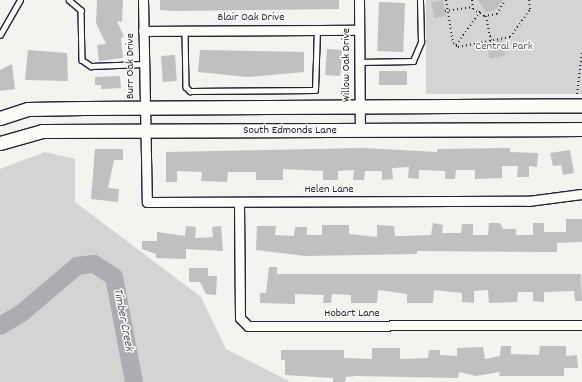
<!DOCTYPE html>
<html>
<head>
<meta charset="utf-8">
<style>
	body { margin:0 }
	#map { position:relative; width:582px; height:382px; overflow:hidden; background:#f4f3ef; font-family:Dekko,sans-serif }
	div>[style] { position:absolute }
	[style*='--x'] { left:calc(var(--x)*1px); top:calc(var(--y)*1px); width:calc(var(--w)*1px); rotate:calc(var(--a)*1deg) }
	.green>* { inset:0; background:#d5d4d5; transform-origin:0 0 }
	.river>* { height:18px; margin:-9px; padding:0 9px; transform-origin:9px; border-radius:9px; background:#acacb2 }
	.building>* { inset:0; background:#c0bfc2; transform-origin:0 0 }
	.path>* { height:2px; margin-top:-1px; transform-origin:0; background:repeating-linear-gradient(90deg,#22223b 0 1px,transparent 0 4px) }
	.roads { filter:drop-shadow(1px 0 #22223b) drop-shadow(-1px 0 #22223b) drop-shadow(0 1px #22223b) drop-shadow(0 -1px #22223b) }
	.service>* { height:4.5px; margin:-2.25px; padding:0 2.25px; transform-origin:2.25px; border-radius:2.25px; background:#fdfcf7 }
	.minor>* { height:9px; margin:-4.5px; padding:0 4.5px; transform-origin:4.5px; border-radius:4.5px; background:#fdfcf7 }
	.secondary>* { height:13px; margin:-6.5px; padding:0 6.5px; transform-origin:6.5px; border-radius:6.5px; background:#fdfcf7 }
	span { translate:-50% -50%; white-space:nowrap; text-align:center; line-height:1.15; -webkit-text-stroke:3px #fdfcf7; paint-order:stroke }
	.street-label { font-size:12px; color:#22223b }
	.park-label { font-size:12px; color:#585769 }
	.water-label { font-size:13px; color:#59596b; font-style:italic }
</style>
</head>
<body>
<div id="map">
	<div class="green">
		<i style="left:426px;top:0;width:156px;height:94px"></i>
		<i style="clip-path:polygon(45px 152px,75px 159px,75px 202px,201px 297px,226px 349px,291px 382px,0 382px,0 169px)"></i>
	</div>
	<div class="river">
		<i style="--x:0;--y:326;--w:27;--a:-31"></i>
		<i style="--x:23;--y:312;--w:71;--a:-40.4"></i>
		<i style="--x:77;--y:266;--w:17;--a:-7"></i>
		<i style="--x:94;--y:264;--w:24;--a:33"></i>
		<i style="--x:114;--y:277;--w:107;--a:79.2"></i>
	</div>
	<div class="building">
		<i style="clip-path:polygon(97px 0,123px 0,122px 22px,117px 21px,124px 37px,121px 38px,123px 58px,99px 61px,97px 45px,106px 44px,96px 23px)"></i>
		<i style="clip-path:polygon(160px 0,339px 0,339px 9px,174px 11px,160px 10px)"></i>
		<i style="left:443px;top:0;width:16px;height:12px;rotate:79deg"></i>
		<i style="clip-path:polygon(478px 0,503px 0,495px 10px,486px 12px)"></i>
		<i style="left:379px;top:2px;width:26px;height:49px;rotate:2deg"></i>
		<i style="left:502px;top:40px;width:16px;height:16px;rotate:79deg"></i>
		<i style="left:327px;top:49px;width:15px;height:26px;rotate:4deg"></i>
		<i style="clip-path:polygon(28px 50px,67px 53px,68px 81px,25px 80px)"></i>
		<i style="clip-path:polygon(200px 50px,304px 52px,304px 72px,248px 77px,198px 72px)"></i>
		<i style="left:175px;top:55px;width:26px;height:14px;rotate:86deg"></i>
		<i style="clip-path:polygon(12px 64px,15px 89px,0 91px,0 70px)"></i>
		<i style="left:407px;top:71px;width:14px;height:28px;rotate:90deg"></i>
		<i style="clip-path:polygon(120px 76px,121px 88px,101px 89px,101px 85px,95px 85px,95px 77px)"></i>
		<i style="clip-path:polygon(363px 148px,437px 152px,437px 149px,510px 148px,510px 152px,538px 153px,537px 167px,529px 166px,529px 177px,517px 177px,518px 166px,502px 166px,502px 178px,475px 179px,475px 170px,456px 170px,455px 179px,445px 179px,445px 171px,419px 170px,419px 179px,408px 178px,409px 167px,392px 168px,393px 179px,382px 180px,382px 171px,365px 171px,364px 180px,353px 180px,354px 170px,338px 171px,338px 180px,323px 180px,323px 171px,283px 169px,283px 180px,256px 180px,256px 172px,228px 172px,227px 182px,201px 181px,202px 172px,177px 171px,177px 182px,166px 182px,166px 152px)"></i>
		<i style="clip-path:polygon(95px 149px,123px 149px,123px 160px,114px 160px,108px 188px,119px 189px,118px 202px,91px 199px)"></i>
		<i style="clip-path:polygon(570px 150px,574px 173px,563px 175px,561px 165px,553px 166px,550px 153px)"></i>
		<i style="clip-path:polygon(566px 219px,582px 219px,582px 242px,557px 243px,557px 252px,417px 251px,417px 254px,305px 256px,256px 250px,257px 226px,276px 226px,275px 235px,294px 236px,295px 227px,307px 227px,307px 235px,322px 235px,322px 225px,349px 225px,349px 234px,377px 237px,377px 225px,394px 226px,395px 236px,405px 236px,431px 235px,433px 223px,443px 225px,442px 233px,461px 233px,462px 224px,473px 224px,473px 235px,488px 235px,489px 223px,500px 223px,503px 229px,516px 229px,516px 235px,533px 235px,533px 223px,544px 223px,544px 232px,566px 232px)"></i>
		<i style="clip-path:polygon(186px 226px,196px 227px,195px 238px,213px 237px,212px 227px,221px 226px,223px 251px,186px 249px,186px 259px,156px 258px,156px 254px,142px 249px,142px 241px,157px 241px,157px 232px,185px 236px)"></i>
		<i style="clip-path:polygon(269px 267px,277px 267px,277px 274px,581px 274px,582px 301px,575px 301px,574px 291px,544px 292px,544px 302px,533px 301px,533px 292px,518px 292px,517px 302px,489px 303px,488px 290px,474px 291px,474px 303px,462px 302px,462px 293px,434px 290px,433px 303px,407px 303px,407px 294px,378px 290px,377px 303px,351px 303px,351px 295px,332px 294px,331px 303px,323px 303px,324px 295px,295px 294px,295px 304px,260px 303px,260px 293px,266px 293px)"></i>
		<i style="clip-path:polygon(189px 268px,208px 268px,208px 276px,217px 276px,216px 295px,206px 294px,200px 282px,189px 282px)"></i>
		<i style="clip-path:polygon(501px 346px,511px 346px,511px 354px,539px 355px,540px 346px,566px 346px,566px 356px,577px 355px,578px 368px,564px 368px,564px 376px,499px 376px,500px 372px,476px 376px,459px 372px,458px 378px,356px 376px,346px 377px,345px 382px,333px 382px,333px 378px,285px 375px,285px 360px,281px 360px,281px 350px,344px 350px,344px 358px,372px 359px,372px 348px,400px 348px,400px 359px,428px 358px,429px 350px,440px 350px,440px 355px,457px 356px,457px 348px,483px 347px,485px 359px,500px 356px)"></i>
	</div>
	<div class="path">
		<i style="--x:446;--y:0;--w:44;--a:80.8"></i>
		<i style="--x:453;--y:43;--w:6;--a:39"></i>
		<i style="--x:458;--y:47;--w:53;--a:-10.9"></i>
		<i style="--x:510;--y:37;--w:34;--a:-54"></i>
		<i style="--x:530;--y:9;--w:9;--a:-96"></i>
		<i style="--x:472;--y:0;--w:9;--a:84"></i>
		<i style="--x:473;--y:9;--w:13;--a:32"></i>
		<i style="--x:484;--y:16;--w:13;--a:-9"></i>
		<i style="--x:497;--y:14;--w:16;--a:-60"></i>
		<i style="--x:445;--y:11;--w:28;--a:-8"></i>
		<i style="--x:486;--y:16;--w:26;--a:79"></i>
		<i style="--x:456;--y:45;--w:44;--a:-54.2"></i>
		<i style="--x:577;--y:94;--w:42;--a:-83.2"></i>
	</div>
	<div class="roads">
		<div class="service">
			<i style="--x:69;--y:0;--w:16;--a:40"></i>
			<i style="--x:81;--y:10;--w:50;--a:88.9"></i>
			<i style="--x:82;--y:60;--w:11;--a:34"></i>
			<i style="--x:91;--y:66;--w:52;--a:-2.2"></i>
			<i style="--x:185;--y:31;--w:56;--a:89"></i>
			<i style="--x:186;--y:87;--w:6;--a:45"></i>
			<i style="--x:190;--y:91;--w:125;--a:-0.5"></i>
			<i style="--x:315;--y:90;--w:60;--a:-88.1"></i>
			<i style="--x:0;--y:35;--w:40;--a:-60.3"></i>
			<i style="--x:359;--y:62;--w:54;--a:-1.1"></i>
			<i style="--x:413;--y:61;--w:21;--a:-67"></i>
			<i style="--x:421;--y:42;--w:42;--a:-91.4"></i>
		</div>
		<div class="minor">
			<i style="--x:143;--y:0;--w:202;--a:88.9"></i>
			<i style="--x:147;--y:202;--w:381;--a:-0.2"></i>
			<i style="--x:528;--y:201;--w:54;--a:-7.4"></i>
			<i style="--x:359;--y:0;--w:130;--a:89.6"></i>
			<i style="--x:143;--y:31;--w:216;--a:-0.3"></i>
			<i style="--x:239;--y:203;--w:115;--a:89.5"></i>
			<i style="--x:240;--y:318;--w:11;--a:45"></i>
			<i style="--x:248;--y:326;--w:334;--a:-0.2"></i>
		</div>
		<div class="secondary">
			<i style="--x:0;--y:118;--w:29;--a:-18"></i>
			<i style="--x:28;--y:109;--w:56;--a:-1"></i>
			<i style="--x:84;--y:108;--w:498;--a:-0.3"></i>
			<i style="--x:0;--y:143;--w:44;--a:-15.9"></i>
			<i style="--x:42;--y:131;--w:540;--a:-0.21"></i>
		</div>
	</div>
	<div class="street-label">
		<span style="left:251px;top:18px">Blair Oak Drive</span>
		<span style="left:347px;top:65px;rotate:-90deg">Willow Oak Drive</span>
		<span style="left:131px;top:66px;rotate:-90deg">Burr Oak Drive</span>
		<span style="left:290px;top:131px">South Edmonds Lane</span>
		<span style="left:329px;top:190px">Helen Lane</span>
		<span style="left:352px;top:314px">Hobart Lane</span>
	</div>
	<div class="park-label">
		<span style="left:504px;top:47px">Central Park</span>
	</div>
	<div class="water-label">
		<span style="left:122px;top:320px;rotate:79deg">Timber Creek</span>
	</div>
</div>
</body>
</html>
